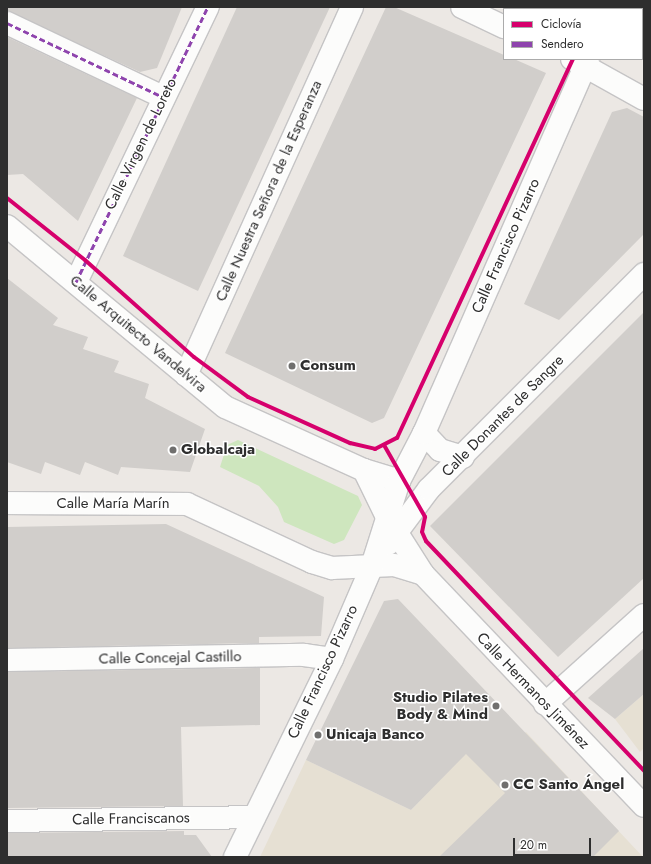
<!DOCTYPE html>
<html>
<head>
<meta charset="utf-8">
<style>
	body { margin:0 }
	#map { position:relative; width:651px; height:864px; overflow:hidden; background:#ece8e4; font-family:Jost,sans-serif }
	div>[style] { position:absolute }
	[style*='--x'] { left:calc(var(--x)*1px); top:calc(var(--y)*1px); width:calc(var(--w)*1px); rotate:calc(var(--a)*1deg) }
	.education>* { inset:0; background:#e6e0d3 }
	.green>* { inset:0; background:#cee6be }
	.building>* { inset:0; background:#d1cecb }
	.roads { filter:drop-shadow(1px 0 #c5c4c5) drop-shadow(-1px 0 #c5c4c5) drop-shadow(0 1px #c5c4c5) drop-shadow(0 -1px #c5c4c5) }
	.minor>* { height:22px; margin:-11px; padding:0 11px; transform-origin:11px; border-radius:11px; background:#fcfcfb }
	.quiet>* { height:3px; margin-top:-1.5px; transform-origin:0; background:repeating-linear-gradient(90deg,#8e44ad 0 6px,transparent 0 9px) }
	.cycleway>* { height:4px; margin:-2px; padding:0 2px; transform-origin:2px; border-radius:2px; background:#d6006c }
	.dots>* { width:11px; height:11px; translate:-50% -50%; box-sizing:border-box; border:2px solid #fff; border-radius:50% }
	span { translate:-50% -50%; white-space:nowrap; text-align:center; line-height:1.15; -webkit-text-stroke:3px #fff; paint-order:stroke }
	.street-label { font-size:15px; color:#2e2e2e }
	.poi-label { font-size:15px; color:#2e2e2e; font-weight:700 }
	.left { translate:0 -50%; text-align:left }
	.right { translate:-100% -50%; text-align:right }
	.frame { position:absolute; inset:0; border:8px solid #2e2e2e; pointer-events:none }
	.legend { position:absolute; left:503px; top:8px; width:140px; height:52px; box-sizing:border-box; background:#fff; border:1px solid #ababab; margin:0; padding:5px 7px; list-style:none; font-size:12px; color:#2e2e2e }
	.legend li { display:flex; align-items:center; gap:8px; height:20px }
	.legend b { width:20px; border:1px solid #ababab }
	.scale { position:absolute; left:513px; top:838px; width:78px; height:18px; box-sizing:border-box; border:2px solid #2e2e2e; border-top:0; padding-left:5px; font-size:12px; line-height:14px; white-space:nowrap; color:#2e2e2e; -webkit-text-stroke:3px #fff; paint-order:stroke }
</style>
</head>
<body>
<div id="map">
	<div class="education">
		<i style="clip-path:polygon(644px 694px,644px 748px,640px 752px,615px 719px)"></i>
		<i style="clip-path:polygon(526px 732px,643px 857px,260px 857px,306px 760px,411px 810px,478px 741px,503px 753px)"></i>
	</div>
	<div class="green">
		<i style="clip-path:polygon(238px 440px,358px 496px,362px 505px,344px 540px,334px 544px,284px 522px,278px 507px,259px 486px,220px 467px,227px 445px)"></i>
	</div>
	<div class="building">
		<i style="clip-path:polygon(7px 7px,182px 7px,157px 68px,140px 72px,7px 11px)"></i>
		<i style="clip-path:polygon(237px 7px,330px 7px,198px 291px,123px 256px)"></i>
		<i style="clip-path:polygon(386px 7px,394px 7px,504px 55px,504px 59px,514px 59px,546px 73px,384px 418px,372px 423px,225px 353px)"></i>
		<i style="clip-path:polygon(7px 37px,137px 98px,78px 221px,23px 174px,7px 175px)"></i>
		<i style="clip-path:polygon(627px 108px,644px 117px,644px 234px,559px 320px,524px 304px,612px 112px)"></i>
		<i style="clip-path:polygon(7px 278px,58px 318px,53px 325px,88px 337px,83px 349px,119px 361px,114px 372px,149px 384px,145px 398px,205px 429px,190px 472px,121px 467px,118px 475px,85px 462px,80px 475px,45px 462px,41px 474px,7px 462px)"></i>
		<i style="clip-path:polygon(644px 312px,644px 578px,558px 657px,430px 526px)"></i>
		<i style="clip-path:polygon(166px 524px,324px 597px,321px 636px,259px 637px,259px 643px,7px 648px,7px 527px)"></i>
		<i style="clip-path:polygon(398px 599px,619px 831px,593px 857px,439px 857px,505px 793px,466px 754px,411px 810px,306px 760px,384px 601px)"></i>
		<i style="clip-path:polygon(644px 648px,644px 694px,615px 719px,588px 698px)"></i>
		<i style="clip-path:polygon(260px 668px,260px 725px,181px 727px,183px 806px,7px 808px,7px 672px)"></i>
		<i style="clip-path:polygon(184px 831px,184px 835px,196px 835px,212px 857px,7px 857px,7px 833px)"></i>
	</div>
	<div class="roads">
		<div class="minor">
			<i style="--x:462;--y:7;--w:47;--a:25.5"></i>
			<i style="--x:613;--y:9;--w:2;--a:-63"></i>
			<i style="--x:7;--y:23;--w:173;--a:25.4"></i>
			<i style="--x:572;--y:59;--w:82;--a:29.1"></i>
			<i style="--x:7;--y:226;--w:283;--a:39.7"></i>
			<i style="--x:225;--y:407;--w:153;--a:24.4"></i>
			<i style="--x:364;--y:470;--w:37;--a:17"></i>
			<i style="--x:76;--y:282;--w:305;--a:-64.4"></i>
			<i style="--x:186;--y:375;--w:404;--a:-65.7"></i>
			<i style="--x:424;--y:433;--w:23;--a:47"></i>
			<i style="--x:440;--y:450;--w:24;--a:17"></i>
			<i style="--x:364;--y:470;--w:55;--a:63.9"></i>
			<i style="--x:388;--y:519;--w:65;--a:57.5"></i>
			<i style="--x:423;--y:574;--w:320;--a:46.4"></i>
			<i style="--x:7;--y:503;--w:180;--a:0.3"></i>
			<i style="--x:187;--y:504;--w:138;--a:24.9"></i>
			<i style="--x:312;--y:562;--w:21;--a:17"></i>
			<i style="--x:332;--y:568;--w:62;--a:-2.8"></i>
			<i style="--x:394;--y:565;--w:30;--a:17"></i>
			<i style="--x:388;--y:544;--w:69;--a:-53.3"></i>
			<i style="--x:429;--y:489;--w:304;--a:-45"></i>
			<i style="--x:7;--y:660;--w:297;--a:-1"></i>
			<i style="--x:304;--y:655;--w:28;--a:8"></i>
			<i style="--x:545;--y:704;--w:133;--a:-42"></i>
			<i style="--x:7;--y:821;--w:247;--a:-0.9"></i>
			<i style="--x:235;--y:857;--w:220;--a:-63.9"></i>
			<i style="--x:332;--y:659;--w:101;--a:-66.7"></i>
			<i style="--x:372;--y:566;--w:89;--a:-72.4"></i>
			<i style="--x:399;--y:481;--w:54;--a:-62.5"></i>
			<i style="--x:424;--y:433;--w:408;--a:-66.3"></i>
		</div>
	</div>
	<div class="quiet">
		<i style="--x:7;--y:23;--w:173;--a:25.4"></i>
		<i style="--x:76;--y:282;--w:305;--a:-64.4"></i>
	</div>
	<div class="cycleway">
		<i style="--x:7;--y:198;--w:100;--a:38.5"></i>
		<i style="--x:85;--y:260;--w:146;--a:41.7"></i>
		<i style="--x:194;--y:357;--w:67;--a:36.5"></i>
		<i style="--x:248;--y:397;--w:112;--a:24.3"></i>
		<i style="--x:350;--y:443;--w:26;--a:13"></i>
		<i style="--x:375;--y:449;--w:25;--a:-27"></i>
		<i style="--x:397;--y:438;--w:418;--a:-65.1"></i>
		<i style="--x:384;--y:445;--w:83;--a:60.3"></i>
		<i style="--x:425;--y:517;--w:15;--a:101"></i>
		<i style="--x:422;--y:532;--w:10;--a:66"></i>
		<i style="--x:426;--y:541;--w:317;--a:46.5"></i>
	</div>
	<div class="dots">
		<i style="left:292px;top:366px;background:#706f6e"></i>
		<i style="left:173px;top:450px;background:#706f6e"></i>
		<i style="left:496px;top:706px;background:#706f6e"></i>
		<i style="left:318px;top:735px;background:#706f6e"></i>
		<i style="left:505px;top:785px;background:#706f6e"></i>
	</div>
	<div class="street-label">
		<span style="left:141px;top:144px;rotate:-64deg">Calle Virgen de Loreto</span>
		<span style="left:269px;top:191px;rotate:-66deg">Calle Nuestra Señora de la Esperanza</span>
		<span style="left:506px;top:246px;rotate:-66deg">Calle Francisco Pizarro</span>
		<span style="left:138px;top:334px;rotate:40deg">Calle Arquitecto Vandelvira</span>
		<span style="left:503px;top:416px;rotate:-45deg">Calle Donantes de Sangre</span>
		<span style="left:113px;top:504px">Calle María Marín</span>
		<span style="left:170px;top:658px;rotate:-1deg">Calle Concejal Castillo</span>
		<span style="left:323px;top:672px;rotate:-65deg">Calle Francisco Pizarro</span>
		<span style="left:533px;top:691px;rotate:46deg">Calle Hermanos Jiménez</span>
		<span style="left:131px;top:819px;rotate:-1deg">Calle Franciscanos</span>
	</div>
	<div class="poi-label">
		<span class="left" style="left:300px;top:366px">Consum</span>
		<span class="left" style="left:181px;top:450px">Globalcaja</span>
		<span class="right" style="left:488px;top:706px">Studio Pilates<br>Body &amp; Mind</span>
		<span class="left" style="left:326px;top:735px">Unicaja Banco</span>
		<span class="left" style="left:513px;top:785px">CC Santo Ángel</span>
	</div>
	<div class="frame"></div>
	<ul class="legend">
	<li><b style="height:5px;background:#d6006c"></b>Ciclovía</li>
	<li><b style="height:5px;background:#8e44ad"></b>Sendero</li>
	</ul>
	<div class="scale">20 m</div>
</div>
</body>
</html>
